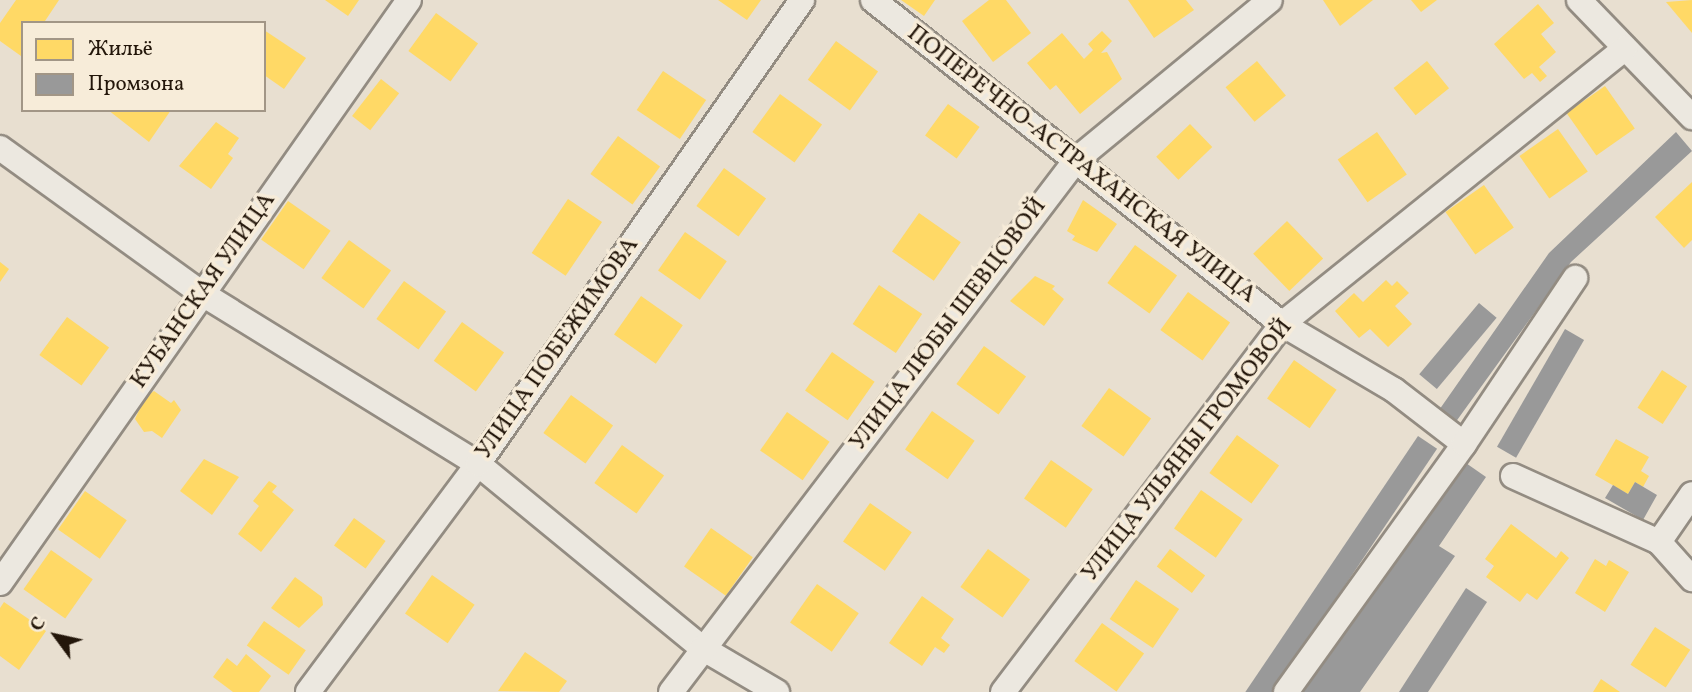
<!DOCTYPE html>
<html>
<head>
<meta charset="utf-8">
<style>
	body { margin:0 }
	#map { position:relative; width:1692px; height:692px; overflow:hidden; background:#e8dfd0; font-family:Vollkorn,serif }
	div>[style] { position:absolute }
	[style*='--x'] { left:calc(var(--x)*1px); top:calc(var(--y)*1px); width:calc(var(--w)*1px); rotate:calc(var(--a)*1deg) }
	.homes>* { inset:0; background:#ffd966; transform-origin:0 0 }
	.industry>* { inset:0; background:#999; transform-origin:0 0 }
	.roads { filter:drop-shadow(2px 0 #938c82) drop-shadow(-2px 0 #938c82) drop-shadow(0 2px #938c82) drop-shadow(0 -2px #938c82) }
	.minor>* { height:24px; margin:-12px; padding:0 12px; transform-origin:12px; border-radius:12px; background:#ece8e0 }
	span { translate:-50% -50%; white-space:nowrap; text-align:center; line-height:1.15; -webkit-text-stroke:7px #f7ecd9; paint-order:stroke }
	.street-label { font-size:24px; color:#23160a }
	.legend { position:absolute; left:21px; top:21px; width:245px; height:91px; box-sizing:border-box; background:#f7ecd9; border:2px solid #a29686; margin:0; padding:9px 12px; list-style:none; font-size:21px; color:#23160a }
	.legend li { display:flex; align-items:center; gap:14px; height:35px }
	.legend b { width:35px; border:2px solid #a29686 }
	.north { position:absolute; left:21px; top:601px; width:70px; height:70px; -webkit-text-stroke:5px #f7ecd9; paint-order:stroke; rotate:303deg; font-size:19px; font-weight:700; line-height:28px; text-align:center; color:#23160a }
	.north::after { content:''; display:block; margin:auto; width:24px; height:32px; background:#23160a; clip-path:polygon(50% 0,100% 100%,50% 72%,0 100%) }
</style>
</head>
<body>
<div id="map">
	<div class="homes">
		<i style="clip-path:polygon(16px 0,59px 0,45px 21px,23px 23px,21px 56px,0 41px,0 23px)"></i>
		<i style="clip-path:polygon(325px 0,359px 0,348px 16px)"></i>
		<i style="clip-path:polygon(718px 0,761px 0,747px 20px)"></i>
		<i style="clip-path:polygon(901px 0,935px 0,924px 16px)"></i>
		<i style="clip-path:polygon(989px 0,1006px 0,1031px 33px,993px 62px,962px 21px)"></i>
		<i style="clip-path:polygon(1128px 0,1186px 0,1194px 10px,1154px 38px)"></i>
		<i style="clip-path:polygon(1323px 0,1373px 0,1340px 26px)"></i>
		<i style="clip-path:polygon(1411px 0,1437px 0,1421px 12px)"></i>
		<i style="clip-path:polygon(1692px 0,1692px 33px,1666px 2px)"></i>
		<i style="clip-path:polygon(1538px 4px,1554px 23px,1541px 34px,1556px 52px,1539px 67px,1547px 76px,1540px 82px,1532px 73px,1524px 79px,1494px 44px)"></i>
		<i style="left:436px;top:13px;width:52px;height:47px;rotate:36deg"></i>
		<i style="clip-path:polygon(264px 30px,306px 58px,284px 89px,264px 75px)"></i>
		<i style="clip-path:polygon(1102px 31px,1112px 41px,1101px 53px,1107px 52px,1122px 79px,1080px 114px,1056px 85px,1050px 90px,1027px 63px,1062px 33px,1084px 59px,1093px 50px,1088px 44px)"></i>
		<i style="left:836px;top:41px;width:52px;height:48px;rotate:36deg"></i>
		<i style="left:1257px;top:61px;width:45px;height:41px;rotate:50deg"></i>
		<i style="left:1427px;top:61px;width:35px;height:43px;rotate:51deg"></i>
		<i style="left:663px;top:71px;width:52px;height:47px;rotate:34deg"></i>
		<i style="left:381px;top:79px;width:23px;height:47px;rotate:38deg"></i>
		<i style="left:1605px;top:86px;width:52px;height:47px;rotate:55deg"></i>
		<i style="left:780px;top:94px;width:52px;height:47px;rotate:36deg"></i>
		<i style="left:948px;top:104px;width:39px;height:39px;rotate:36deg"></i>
		<i style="clip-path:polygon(108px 110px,171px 110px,149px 142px)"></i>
		<i style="clip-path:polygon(216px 122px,239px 138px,228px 154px,233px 158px,211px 189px,179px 166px)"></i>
		<i style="left:1190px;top:124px;width:32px;height:47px;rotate:46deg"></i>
		<i style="left:1558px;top:129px;width:52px;height:47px;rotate:55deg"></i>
		<i style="left:1377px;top:132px;width:52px;height:48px;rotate:55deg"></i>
		<i style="left:618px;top:136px;width:52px;height:47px;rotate:36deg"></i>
		<i style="left:724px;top:168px;width:52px;height:47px;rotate:36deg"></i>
		<i style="clip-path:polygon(1692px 182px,1692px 240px,1684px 248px,1655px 217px)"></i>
		<i style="left:1484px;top:185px;width:52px;height:47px;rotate:55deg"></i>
		<i style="left:568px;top:199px;width:41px;height:65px;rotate:34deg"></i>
		<i style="clip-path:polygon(1083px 200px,1117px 224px,1097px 252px,1072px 240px,1075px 236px,1067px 231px)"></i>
		<i style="left:288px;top:201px;width:52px;height:47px;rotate:35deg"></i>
		<i style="left:919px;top:213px;width:51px;height:47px;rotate:35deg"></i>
		<i style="left:1287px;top:221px;width:52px;height:47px;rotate:46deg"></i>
		<i style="left:685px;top:232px;width:51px;height:47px;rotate:35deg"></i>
		<i style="left:349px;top:240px;width:52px;height:47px;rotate:36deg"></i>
		<i style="left:1135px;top:245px;width:52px;height:47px;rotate:36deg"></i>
		<i style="clip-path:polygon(0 262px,9px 269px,0 282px)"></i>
		<i style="clip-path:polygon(1035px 276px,1055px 286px,1052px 289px,1064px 299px,1044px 326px,1010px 301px)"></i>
		<i style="clip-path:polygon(1386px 280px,1392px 286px,1397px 281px,1409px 293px,1395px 306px,1412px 324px,1388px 347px,1370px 329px,1359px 338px,1335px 311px,1354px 293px,1363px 302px)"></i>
		<i style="left:404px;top:281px;width:52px;height:47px;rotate:36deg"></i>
		<i style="left:879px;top:285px;width:52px;height:47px;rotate:34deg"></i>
		<i style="left:1188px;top:292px;width:52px;height:47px;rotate:36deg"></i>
		<i style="left:641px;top:296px;width:51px;height:47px;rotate:35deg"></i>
		<i style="left:67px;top:317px;width:52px;height:47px;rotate:36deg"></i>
		<i style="left:462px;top:322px;width:52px;height:48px;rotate:36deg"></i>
		<i style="left:984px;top:346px;width:52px;height:47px;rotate:36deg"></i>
		<i style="left:832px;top:352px;width:52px;height:47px;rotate:35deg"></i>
		<i style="left:1294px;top:360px;width:52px;height:47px;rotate:35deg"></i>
		<i style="left:1662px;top:370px;width:30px;height:45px;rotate:33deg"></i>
		<i style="left:1109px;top:388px;width:52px;height:47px;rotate:36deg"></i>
		<i style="clip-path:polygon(154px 391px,171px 403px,174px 400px,181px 410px,162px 438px,152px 431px,144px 432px,135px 419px,145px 397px)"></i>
		<i style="left:571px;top:395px;width:52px;height:47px;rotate:36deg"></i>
		<i style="left:932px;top:411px;width:52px;height:47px;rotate:35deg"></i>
		<i style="left:787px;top:412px;width:52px;height:47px;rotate:35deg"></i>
		<i style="left:1237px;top:435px;width:52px;height:47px;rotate:36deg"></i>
		<i style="clip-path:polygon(1616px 439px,1649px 457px,1641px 471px,1649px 476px,1643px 487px,1635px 482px,1628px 494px,1595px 475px)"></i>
		<i style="left:622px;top:445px;width:52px;height:47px;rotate:36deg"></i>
		<i style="clip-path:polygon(204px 459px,239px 477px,212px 515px,180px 491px)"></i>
		<i style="left:1051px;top:460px;width:51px;height:47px;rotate:35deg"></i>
		<i style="clip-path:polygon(269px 481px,277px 486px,272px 492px,294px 510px,261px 552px,238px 534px,259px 506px,253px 501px)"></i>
		<i style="left:1201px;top:490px;width:51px;height:47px;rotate:35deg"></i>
		<i style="left:85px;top:491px;width:51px;height:47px;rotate:35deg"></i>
		<i style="left:870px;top:503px;width:51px;height:47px;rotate:35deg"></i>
		<i style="left:354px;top:518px;width:39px;height:34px;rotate:36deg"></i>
		<i style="clip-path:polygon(1511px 524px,1556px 558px,1561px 551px,1569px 558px,1537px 600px,1527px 593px,1520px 602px,1486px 577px,1494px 566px,1485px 559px)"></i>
		<i style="left:711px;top:528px;width:51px;height:47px;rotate:35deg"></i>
		<i style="left:988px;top:549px;width:52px;height:47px;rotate:36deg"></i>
		<i style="left:1170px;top:549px;width:44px;height:22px;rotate:37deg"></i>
		<i style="left:51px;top:550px;width:51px;height:48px;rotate:35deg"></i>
		<i style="clip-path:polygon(1595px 559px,1606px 566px,1609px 560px,1629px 572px,1605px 612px,1575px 593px)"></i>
		<i style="left:432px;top:575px;width:52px;height:47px;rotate:35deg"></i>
		<i style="clip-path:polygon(295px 577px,322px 597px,323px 605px,299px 628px,271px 608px)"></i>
		<i style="left:1136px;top:580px;width:52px;height:47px;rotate:34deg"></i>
		<i style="left:817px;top:584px;width:51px;height:47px;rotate:35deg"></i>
		<i style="clip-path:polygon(922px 596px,954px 619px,941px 638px,950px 645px,944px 653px,935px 647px,922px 666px,889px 643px)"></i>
		<i style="clip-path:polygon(4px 602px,46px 631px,19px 670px,0 656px,0 608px)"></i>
		<i style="left:264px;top:621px;width:51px;height:30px;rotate:35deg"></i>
		<i style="left:1102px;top:623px;width:52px;height:47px;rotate:36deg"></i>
		<i style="left:1655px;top:627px;width:42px;height:45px;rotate:33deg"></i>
		<i style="clip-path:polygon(525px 652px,567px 681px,559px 692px,498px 691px)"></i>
		<i style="clip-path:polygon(246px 654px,271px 676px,259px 692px,233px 692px,213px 677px,227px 658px,237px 666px)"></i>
		<i style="clip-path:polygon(1601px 679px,1620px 692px,1593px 692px)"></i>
	</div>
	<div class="industry">
		<i style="clip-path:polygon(1676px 132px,1692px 151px,1571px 262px,1455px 423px,1437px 413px,1549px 253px)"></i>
		<i style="left:1479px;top:303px;width:23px;height:93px;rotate:40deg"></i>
		<i style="left:1565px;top:329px;width:22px;height:136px;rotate:30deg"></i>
		<i style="left:1418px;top:436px;width:23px;height:312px;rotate:34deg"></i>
		<i style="clip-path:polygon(1463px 461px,1486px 477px,1439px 546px,1455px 556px,1360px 692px,1302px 692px)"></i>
		<i style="clip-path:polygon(1635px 482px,1657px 495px,1643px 520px,1605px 498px,1613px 485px,1628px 494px)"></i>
		<i style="clip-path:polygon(1466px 588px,1487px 602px,1428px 692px,1399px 692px)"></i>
	</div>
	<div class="roads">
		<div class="minor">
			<i style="--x:873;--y:0;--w:522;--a:38.39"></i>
			<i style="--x:1282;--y:324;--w:130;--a:30.5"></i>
			<i style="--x:1394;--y:390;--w:88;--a:37.6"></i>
			<i style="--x:1579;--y:0;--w:163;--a:46"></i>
			<i style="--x:0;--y:148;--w:248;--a:35.8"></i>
			<i style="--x:201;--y:293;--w:326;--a:31.7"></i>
			<i style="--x:478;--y:464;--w:290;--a:39.4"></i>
			<i style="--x:702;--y:648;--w:87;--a:30.4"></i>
			<i style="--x:1513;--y:476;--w:160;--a:24.3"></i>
			<i style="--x:1659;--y:542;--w:50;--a:48.3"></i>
			<i style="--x:1659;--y:542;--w:58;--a:-55.5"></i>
			<i style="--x:0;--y:583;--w:712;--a:-54.95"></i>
			<i style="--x:308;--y:692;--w:284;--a:-53.3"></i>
			<i style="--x:478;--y:464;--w:566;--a:-55.07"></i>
			<i style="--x:671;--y:692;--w:669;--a:-52.72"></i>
			<i style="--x:1076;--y:160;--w:251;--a:-39.5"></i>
			<i style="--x:1003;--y:692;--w:462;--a:-52.8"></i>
			<i style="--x:1282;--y:324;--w:440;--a:-38.8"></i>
			<i style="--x:1286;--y:692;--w:305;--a:-54.3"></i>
			<i style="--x:1464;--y:444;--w:200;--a:-56.2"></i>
		</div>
	</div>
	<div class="street-label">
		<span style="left:1081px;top:165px;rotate:38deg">ПОПЕРЕЧНО-АСТРАХАНСКАЯ УЛИЦА</span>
		<span style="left:204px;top:291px;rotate:-55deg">КУБАНСКАЯ УЛИЦА</span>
		<span style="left:949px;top:325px;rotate:-53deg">УЛИЦА ЛЮБЫ ШЕВЦОВОЙ</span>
		<span style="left:558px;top:349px;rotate:-55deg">УЛИЦА ПОБЕЖИМОВА</span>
		<span style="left:1188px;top:451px;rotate:-52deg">УЛИЦА УЛЬЯНЫ ГРОМОВОЙ</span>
	</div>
	<ul class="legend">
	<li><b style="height:19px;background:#ffd966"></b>Жильё</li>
	<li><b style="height:19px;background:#999"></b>Промзона</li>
	</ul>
	<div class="north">С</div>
</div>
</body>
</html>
